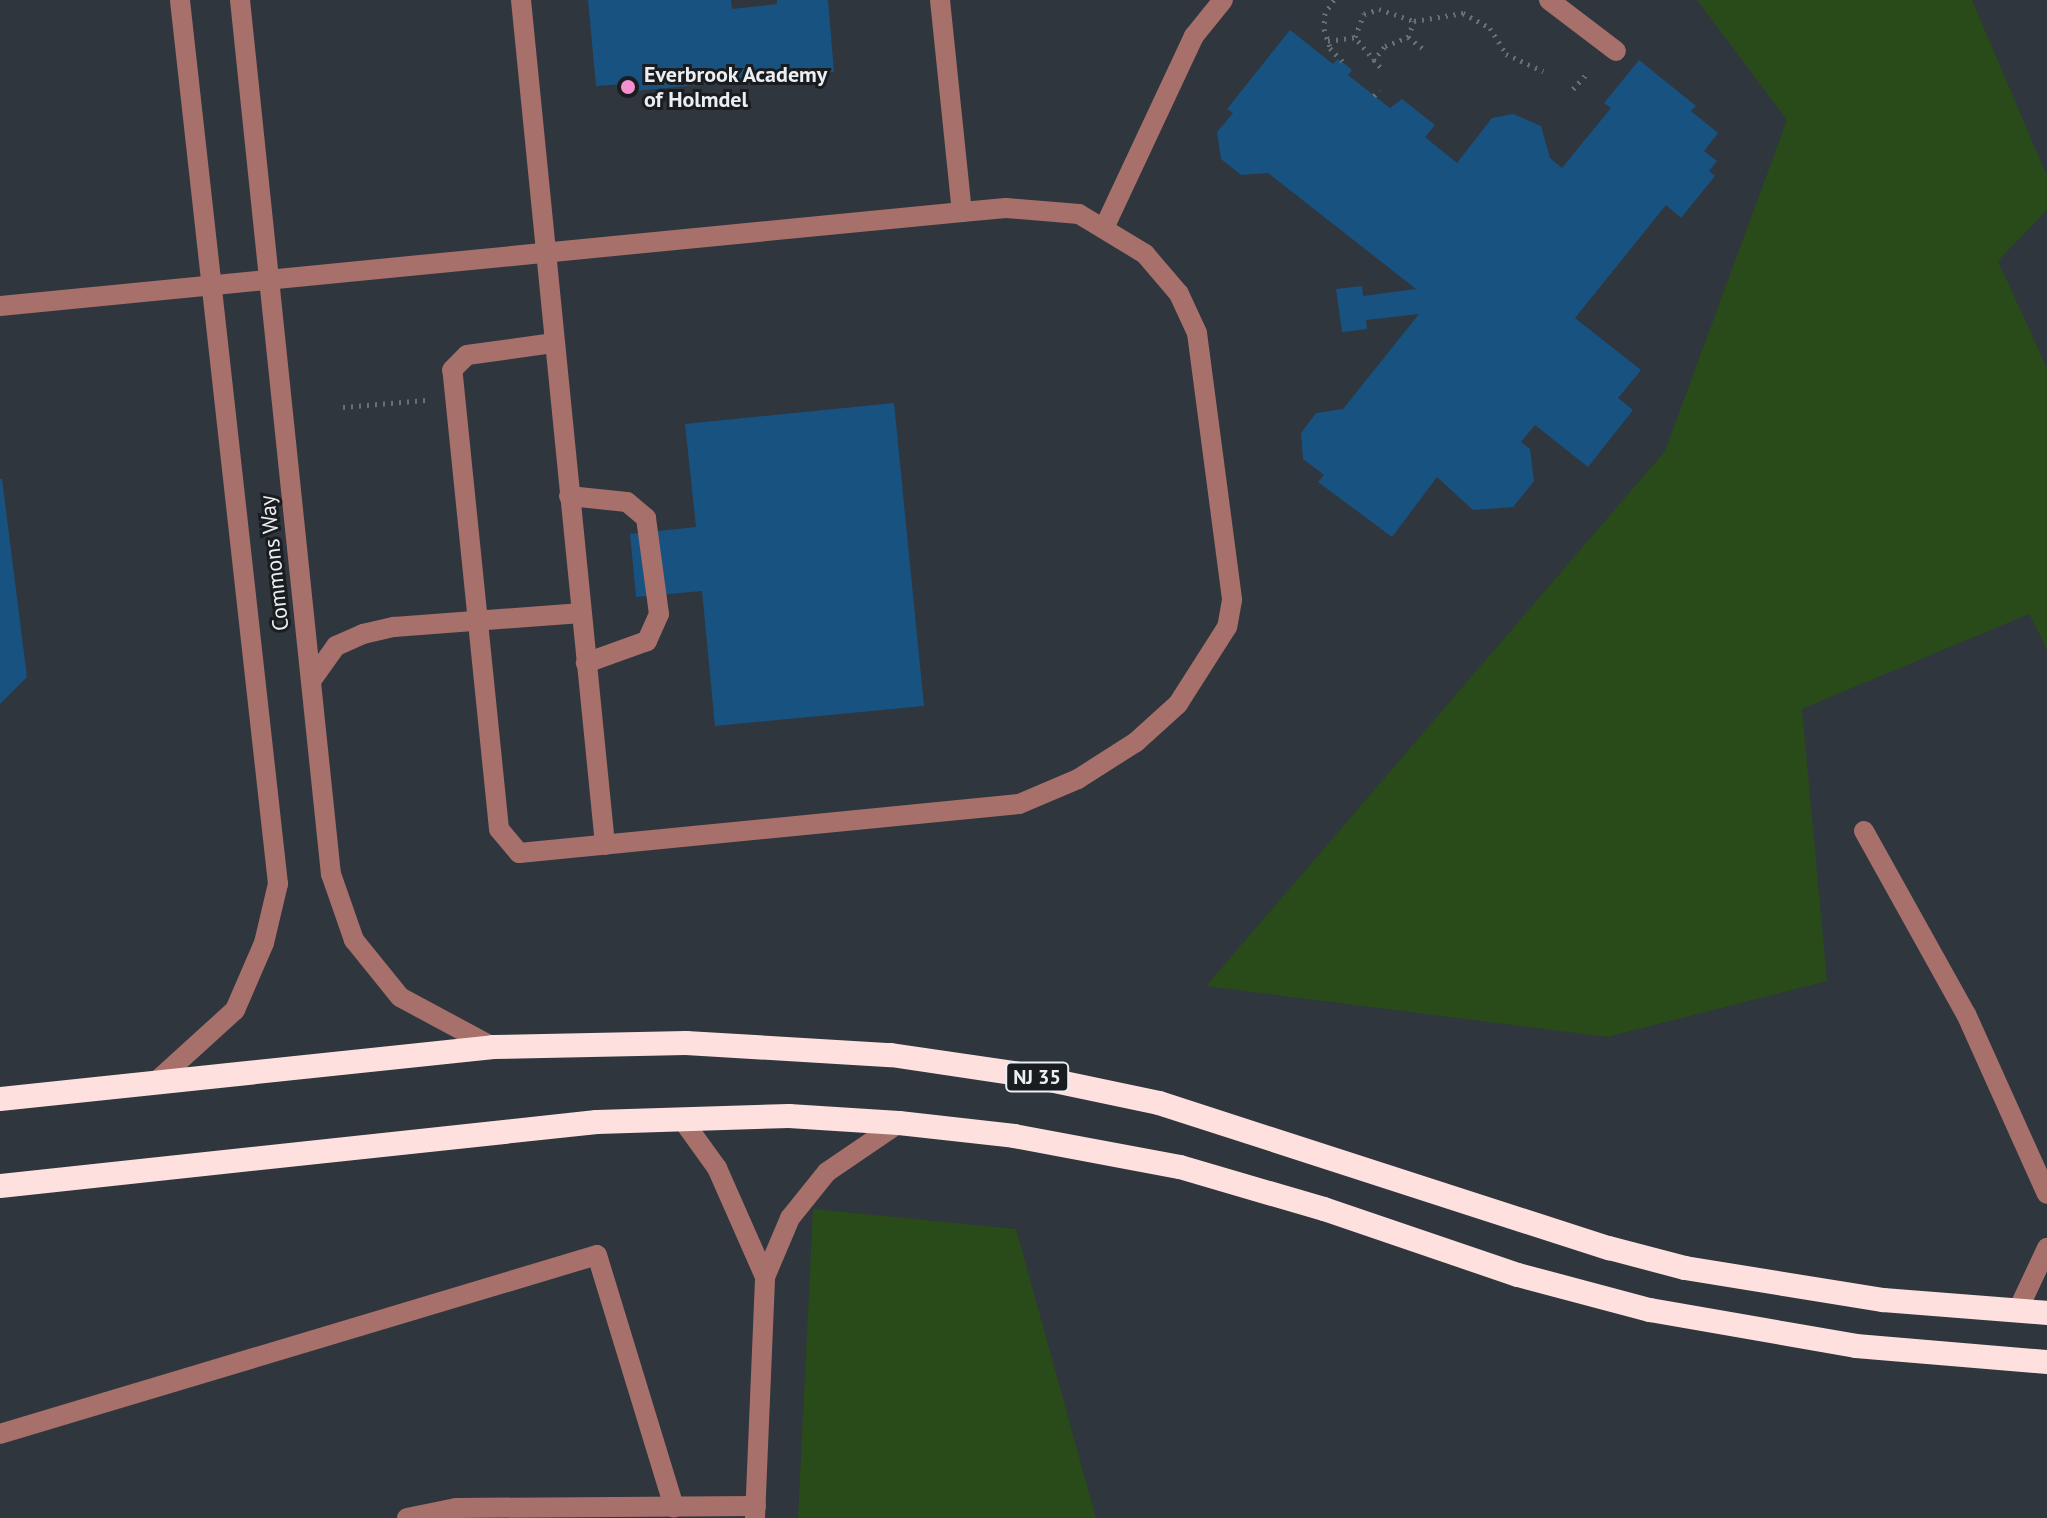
<!DOCTYPE html>
<html>
<head>
<meta charset="utf-8">
<style>
	body { margin:0 }
	#map { position:relative; width:2047px; height:1518px; overflow:hidden; background:#2f363d; font-family:"PT Sans",sans-serif }
	div>[style] { position:absolute }
	[style*='--x'] { left:calc(var(--x)*1px); top:calc(var(--y)*1px); width:calc(var(--w)*1px); rotate:calc(var(--a)*1deg) }
	.green>* { inset:0; background:#284b19 }
	.building>* { inset:0; background:#185281 }
	.path>* { height:5px; margin-top:-2.5px; transform-origin:0; background:repeating-linear-gradient(90deg,#696f76 0 2px,transparent 0 8px) }
	.minor>* { height:20px; margin:-10px; padding:0 10px; transform-origin:10px; border-radius:10px; background:#a7706b }
	.highway>* { height:24px; margin:-12px; padding:0 12px; transform-origin:12px; border-radius:12px; background:#fee1df }
	.dots>* { width:22px; height:22px; translate:-50% -50%; box-sizing:border-box; border:4px solid #1a1d20; border-radius:50% }
	span { translate:-50% -50%; white-space:nowrap; text-align:center; line-height:1.15; -webkit-text-stroke:6px #1a1d20; paint-order:stroke }
	.shield-label span { padding:2px 6px; background:#1a1d20; border:2px solid; border-radius:6px; -webkit-text-stroke-width:0 }
	.shield-label { font-size:20px; color:#ebeff4; font-weight:700 }
	.poi-label { font-size:22px; color:#ebeff4; font-weight:700 }
	.left { translate:0 -50%; text-align:left }
	.street-label { font-size:22px; color:#ebeff4 }
</style>
</head>
<body>
<div id="map">
	<div class="green">
		<i style="clip-path:polygon(1697px 0,1972px 0,2047px 176px,2047px 210px,1998px 261px,2047px 368px,2047px 649px,2029px 614px,1802px 709px,1827px 981px,1607px 1037px,1206px 986px,1665px 451px,1787px 120px)"></i>
		<i style="clip-path:polygon(813px 1209px,1016px 1229px,1096px 1518px,798px 1518px)"></i>
	</div>
	<div class="building">
		<i style="clip-path:polygon(588px 0,731px 0,732px 9px,777px 4px,777px 0,828px 0,834px 72px,625px 92px,624px 84px,596px 86px)"></i>
		<i style="clip-path:polygon(1290px 30px,1333px 64px,1338px 59px,1345px 64px,1352px 70px,1348px 75px,1390px 108px,1402px 99px,1435px 125px,1425px 137px,1457px 163px,1492px 118px,1513px 114px,1541px 126px,1550px 158px,1562px 168px,1611px 108px,1604px 103px,1639px 60px,1696px 106px,1691px 111px,1718px 133px,1704px 151px,1717px 161px,1709px 171px,1715px 176px,1681px 218px,1666px 205px,1575px 318px,1641px 370px,1618px 398px,1633px 410px,1588px 467px,1535px 425px,1521px 442px,1530px 449px,1534px 481px,1513px 507px,1473px 510px,1437px 477px,1392px 537px,1318px 482px,1324px 475px,1303px 459px,1301px 433px,1316px 413px,1343px 409px,1419px 314px,1366px 320px,1367px 329px,1342px 332px,1336px 289px,1362px 286px,1363px 296px,1416px 289px,1268px 173px,1241px 175px,1221px 159px,1217px 132px,1233px 113px,1227px 109px)"></i>
		<i style="clip-path:polygon(894px 403px,924px 706px,715px 726px,702px 591px,636px 597px,630px 534px,696px 527px,685px 424px)"></i>
		<i style="clip-path:polygon(2px 479px,27px 677px,0 704px,0 479px)"></i>
	</div>
	<div class="path">
		<i style="--x:1334;--y:0;--w:16;--a:125"></i>
		<i style="--x:1325;--y:13;--w:16;--a:94"></i>
		<i style="--x:1324;--y:29;--w:20;--a:72"></i>
		<i style="--x:1330;--y:48;--w:22;--a:47"></i>
		<i style="--x:1408;--y:37;--w:18;--a:38"></i>
		<i style="--x:1328;--y:41;--w:27;--a:-8"></i>
		<i style="--x:1373;--y:61;--w:19;--a:-51"></i>
		<i style="--x:1385;--y:46;--w:25;--a:-21"></i>
		<i style="--x:1408;--y:37;--w:17;--a:-69"></i>
		<i style="--x:1380;--y:67;--w:39;--a:-130"></i>
		<i style="--x:1355;--y:37;--w:25;--a:-69"></i>
		<i style="--x:1364;--y:14;--w:16;--a:-18"></i>
		<i style="--x:1379;--y:9;--w:37;--a:19"></i>
		<i style="--x:1414;--y:21;--w:50;--a:-9.3"></i>
		<i style="--x:1463;--y:13;--w:31;--a:29"></i>
		<i style="--x:1490;--y:28;--w:31;--a:58"></i>
		<i style="--x:1506;--y:54;--w:41;--a:24.7"></i>
		<i style="--x:1573;--y:89;--w:24;--a:-48"></i>
		<i style="--x:1374;--y:96;--w:8;--a:-50"></i>
		<i style="--x:343;--y:407;--w:83;--a:-4.8"></i>
	</div>
	<div class="minor">
		<i style="--x:240;--y:0;--w:879;--a:84.06"></i>
		<i style="--x:331;--y:874;--w:70;--a:70.8"></i>
		<i style="--x:354;--y:940;--w:73;--a:51.1"></i>
		<i style="--x:400;--y:997;--w:106;--a:28.3"></i>
		<i style="--x:521;--y:0;--w:849;--a:84.32"></i>
		<i style="--x:940;--y:0;--w:213;--a:84.1"></i>
		<i style="--x:1549;--y:0;--w:84;--a:37.3"></i>
		<i style="--x:1105;--y:226;--w:210;--a:-64.9"></i>
		<i style="--x:1194;--y:36;--w:46;--a:-51.1"></i>
		<i style="--x:0;--y:306;--w:967;--a:-5.58"></i>
		<i style="--x:962;--y:212;--w:44;--a:-5.2"></i>
		<i style="--x:1006;--y:208;--w:73;--a:4.7"></i>
		<i style="--x:1079;--y:214;--w:77;--a:31.2"></i>
		<i style="--x:1145;--y:254;--w:52;--a:49.6"></i>
		<i style="--x:1179;--y:294;--w:43;--a:65.2"></i>
		<i style="--x:1197;--y:333;--w:269;--a:82.5"></i>
		<i style="--x:1232;--y:600;--w:27;--a:100"></i>
		<i style="--x:1227;--y:627;--w:91;--a:122.5"></i>
		<i style="--x:1178;--y:704;--w:57;--a:137.9"></i>
		<i style="--x:1136;--y:742;--w:69;--a:147.5"></i>
		<i style="--x:1078;--y:779;--w:64;--a:157"></i>
		<i style="--x:1019;--y:804;--w:502;--a:174.4"></i>
		<i style="--x:519;--y:853;--w:31;--a:-130"></i>
		<i style="--x:499;--y:829;--w:461;--a:-95.8"></i>
		<i style="--x:452;--y:370;--w:21;--a:-45"></i>
		<i style="--x:467;--y:355;--w:88;--a:-7.9"></i>
		<i style="--x:569;--y:496;--w:58;--a:5.9"></i>
		<i style="--x:627;--y:502;--w:25;--a:40"></i>
		<i style="--x:646;--y:518;--w:97;--a:82.3"></i>
		<i style="--x:659;--y:614;--w:30;--a:114"></i>
		<i style="--x:647;--y:641;--w:65;--a:160.2"></i>
		<i style="--x:311;--y:681;--w:43;--a:-54.5"></i>
		<i style="--x:336;--y:646;--w:30;--a:-24"></i>
		<i style="--x:363;--y:634;--w:32;--a:-13"></i>
		<i style="--x:394;--y:627;--w:188;--a:-4.3"></i>
		<i style="--x:1864;--y:831;--w:210;--a:60.9"></i>
		<i style="--x:1966;--y:1014;--w:197;--a:65.8"></i>
		<i style="--x:158;--y:1080;--w:104;--a:-42.3"></i>
		<i style="--x:235;--y:1010;--w:73;--a:-66.6"></i>
		<i style="--x:264;--y:943;--w:61;--a:-76.7"></i>
		<i style="--x:278;--y:884;--w:889;--a:-96.33"></i>
		<i style="--x:681;--y:1118;--w:62;--a:54.2"></i>
		<i style="--x:717;--y:1168;--w:119;--a:66.2"></i>
		<i style="--x:2017;--y:1312;--w:71;--a:-64.9"></i>
		<i style="--x:0;--y:1434;--w:623;--a:-16.69"></i>
		<i style="--x:597;--y:1255;--w:264;--a:73"></i>
		<i style="--x:407;--y:1518;--w:50;--a:-11.5"></i>
		<i style="--x:456;--y:1508;--w:300;--a:-0.4"></i>
		<i style="--x:755;--y:1518;--w:241;--a:-87.6"></i>
		<i style="--x:765;--y:1277;--w:64;--a:-67"></i>
		<i style="--x:790;--y:1218;--w:59;--a:-51.2"></i>
		<i style="--x:827;--y:1172;--w:87;--a:-34.2"></i>
	</div>
	<div class="highway">
		<i style="--x:0;--y:1099;--w:496;--a:-6"></i>
		<i style="--x:493;--y:1047;--w:193;--a:-1.2"></i>
		<i style="--x:686;--y:1043;--w:205;--a:3.4"></i>
		<i style="--x:891;--y:1055;--w:136;--a:8.4"></i>
		<i style="--x:1026;--y:1075;--w:136;--a:11.9"></i>
		<i style="--x:1159;--y:1103;--w:473;--a:17.9"></i>
		<i style="--x:1609;--y:1248;--w:79;--a:14.7"></i>
		<i style="--x:1685;--y:1268;--w:201;--a:9.2"></i>
		<i style="--x:1883;--y:1300;--w:165;--a:4.5"></i>
		<i style="--x:0;--y:1186;--w:600;--a:-6.12"></i>
		<i style="--x:597;--y:1122;--w:192;--a:-1.8"></i>
		<i style="--x:789;--y:1116;--w:110;--a:3.6"></i>
		<i style="--x:899;--y:1123;--w:116;--a:6.4"></i>
		<i style="--x:1014;--y:1136;--w:169;--a:10.6"></i>
		<i style="--x:1180;--y:1167;--w:150;--a:16.3"></i>
		<i style="--x:1324;--y:1209;--w:205;--a:18.8"></i>
		<i style="--x:1518;--y:1275;--w:137;--a:14.9"></i>
		<i style="--x:1650;--y:1310;--w:209;--a:9.9"></i>
		<i style="--x:1856;--y:1346;--w:192;--a:4.8"></i>
	</div>
	<div class="dots">
		<i style="left:628px;top:87px;background:#f690d0"></i>
	</div>
	<div class="shield-label">
		<span style="left:1037px;top:1077px">NJ 35</span>
	</div>
	<div class="poi-label">
		<span class="left" style="left:644px;top:87px">Everbrook Academy<br>of Holmdel</span>
	</div>
	<div class="street-label">
		<span style="left:274px;top:563px;rotate:-96deg">Commons Way</span>
	</div>
</div>
</body>
</html>
